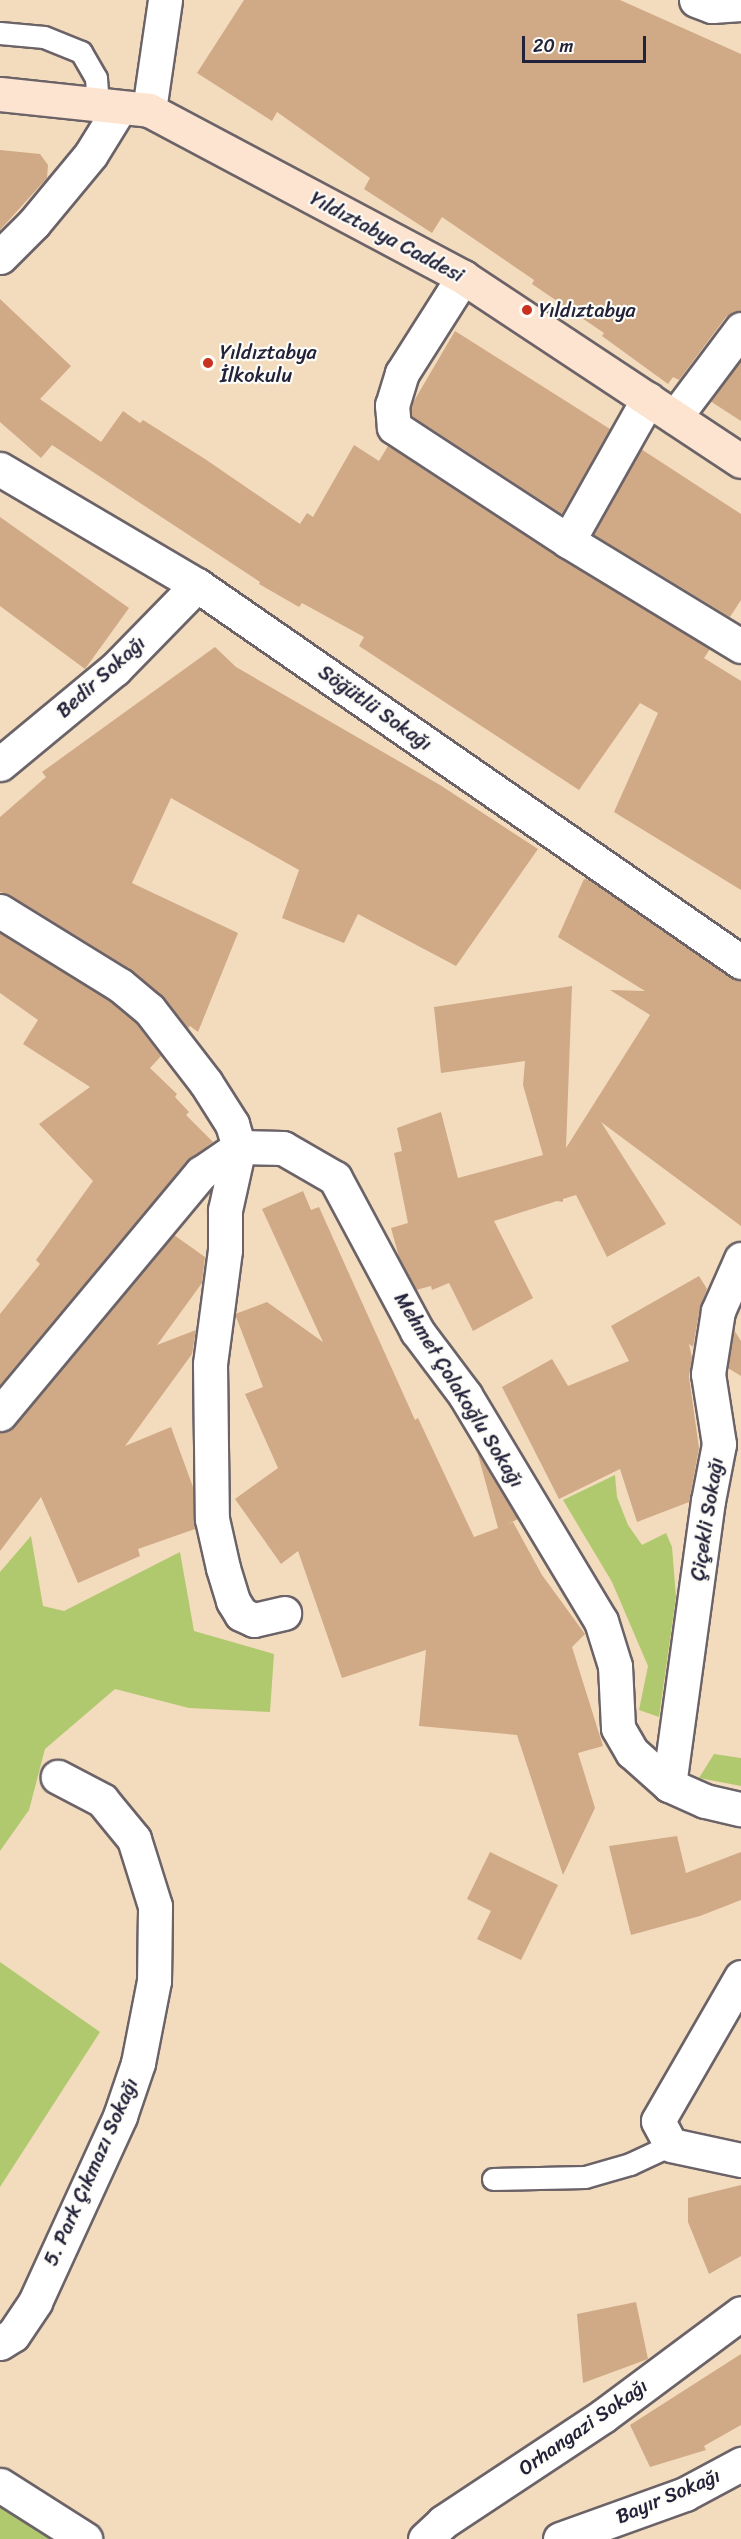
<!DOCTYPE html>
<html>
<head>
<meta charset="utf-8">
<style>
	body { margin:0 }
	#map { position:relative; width:741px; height:2539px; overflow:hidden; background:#f3dcbd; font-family:Sriracha,sans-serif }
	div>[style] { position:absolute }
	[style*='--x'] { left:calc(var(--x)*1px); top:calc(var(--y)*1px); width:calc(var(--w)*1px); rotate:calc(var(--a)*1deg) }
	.green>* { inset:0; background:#b0c86e }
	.building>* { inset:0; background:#d0a987 }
	.roads { filter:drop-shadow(2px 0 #6b6368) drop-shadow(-2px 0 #6b6368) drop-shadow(0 2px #6b6368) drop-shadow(0 -2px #6b6368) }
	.service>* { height:21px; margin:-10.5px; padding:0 10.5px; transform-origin:10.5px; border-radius:10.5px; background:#fff }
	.minor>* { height:33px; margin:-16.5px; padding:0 16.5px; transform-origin:16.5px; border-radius:16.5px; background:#fff }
	.secondary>* { height:33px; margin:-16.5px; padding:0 16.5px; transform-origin:16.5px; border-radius:16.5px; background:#fde4d0 }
	.dots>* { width:16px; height:16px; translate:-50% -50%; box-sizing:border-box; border:3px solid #fdfcf7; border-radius:50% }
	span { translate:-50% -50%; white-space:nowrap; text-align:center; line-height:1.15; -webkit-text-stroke:4.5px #fdfcf7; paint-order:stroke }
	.street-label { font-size:20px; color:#22223b }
	.poi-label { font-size:20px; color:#22223b }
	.left { translate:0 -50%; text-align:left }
	.scale { position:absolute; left:522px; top:36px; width:124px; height:27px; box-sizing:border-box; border:3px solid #22223b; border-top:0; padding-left:8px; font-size:18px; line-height:21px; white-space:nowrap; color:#22223b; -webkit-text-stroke:4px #fdfcf7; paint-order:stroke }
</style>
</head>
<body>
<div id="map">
	<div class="green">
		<i style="clip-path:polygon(615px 1475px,617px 1497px,628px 1525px,642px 1545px,666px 1533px,672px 1547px,676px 1597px,659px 1717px,639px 1710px,648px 1666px,612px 1582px,563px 1500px)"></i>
		<i style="clip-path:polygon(31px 1536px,43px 1606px,64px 1611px,180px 1552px,194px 1631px,274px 1654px,270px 1712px,189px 1708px,115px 1689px,45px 1749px,29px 1810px,0 1851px,0 1572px)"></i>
		<i style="clip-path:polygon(714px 1754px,741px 1758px,741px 1786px,699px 1778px)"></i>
		<i style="clip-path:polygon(0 1962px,100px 2032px,0 2187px)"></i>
		<i style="clip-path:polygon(0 2506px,50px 2539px,0 2539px)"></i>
	</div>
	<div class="building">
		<i style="clip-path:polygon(244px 0,620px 0,741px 54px,741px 311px,726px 317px,679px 380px,673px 377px,668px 384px,602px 336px,604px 333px,532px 284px,534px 280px,442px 217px,432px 233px,364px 189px,370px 178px,277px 112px,272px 121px,197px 73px)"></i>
		<i style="clip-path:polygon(0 150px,40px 154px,48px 165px,47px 178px,0 230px)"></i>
		<i style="clip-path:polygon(0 299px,71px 366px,40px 399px,101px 442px,123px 411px,140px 423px,143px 420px,205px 459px,300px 524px,307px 513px,313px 517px,354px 445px,379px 461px,388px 446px,558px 557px,710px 649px,704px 658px,741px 681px,741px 890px,614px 812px,658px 713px,640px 703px,579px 790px,359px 646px,364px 637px,302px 603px,299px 607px,259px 584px,260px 582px,52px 445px,41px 458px,0 422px)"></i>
		<i style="clip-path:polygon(455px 331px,610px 429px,562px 514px,412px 416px,411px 406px)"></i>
		<i style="clip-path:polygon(741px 360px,741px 421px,710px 401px)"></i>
		<i style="clip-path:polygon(641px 449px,741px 514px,741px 600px,730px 617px,593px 534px)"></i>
		<i style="clip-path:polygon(0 517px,129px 608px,85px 669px,0 606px)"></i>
		<i style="clip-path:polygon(215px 647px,236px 667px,440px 785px,538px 849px,456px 966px,358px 914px,344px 943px,282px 918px,299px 870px,171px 798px,132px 883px,238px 933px,198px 1032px,190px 1026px,188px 1028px,161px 995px,130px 969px,10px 895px,0 892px,0 817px,46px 777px,42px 772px)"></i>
		<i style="clip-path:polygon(584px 879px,590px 880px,730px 977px,741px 981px,741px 1226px,601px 1122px,666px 1224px,607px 1257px,576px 1195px,563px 1199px,563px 1202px,557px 1201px,494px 1221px,533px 1298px,473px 1331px,449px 1283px,432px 1290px,431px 1286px,416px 1290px,399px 1257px,391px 1228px,408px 1223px,394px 1153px,402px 1151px,397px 1128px,441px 1112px,458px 1178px,543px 1155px,523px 1085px,525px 1061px,441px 1073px,434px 1007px,572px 986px,566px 1148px,650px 1015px,610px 990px,645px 991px,558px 937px)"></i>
		<i style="clip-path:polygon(0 933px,109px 1000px,135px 1022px,161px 1056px,150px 1068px,177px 1094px,175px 1097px,189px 1112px,186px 1115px,213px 1142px,187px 1161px,0 1385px,0 1314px,40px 1264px,36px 1260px,93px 1181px,39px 1124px,90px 1087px,23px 1044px,38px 1020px,0 993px)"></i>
		<i style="clip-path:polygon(303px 1191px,311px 1210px,319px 1207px,415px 1420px,418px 1418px,474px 1537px,498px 1528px,477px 1451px,518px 1519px,504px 1526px,513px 1522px,542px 1575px,585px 1634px,572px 1647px,603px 1746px,578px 1753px,595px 1808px,563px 1875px,517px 1735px,419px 1726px,426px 1650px,342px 1678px,298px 1551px,281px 1564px,235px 1499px,278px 1468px,245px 1394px,263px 1387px,235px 1314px,267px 1302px,323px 1342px,262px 1209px)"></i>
		<i style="clip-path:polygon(174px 1235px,205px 1257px,202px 1283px,157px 1345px,196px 1330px,192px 1354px,125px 1446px,171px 1427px,193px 1487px,195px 1529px,138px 1549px,140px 1556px,78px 1583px,41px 1497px,0 1551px,0 1432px,14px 1426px)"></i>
		<i style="clip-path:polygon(699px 1276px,707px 1289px,700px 1308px,693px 1347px,689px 1344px,692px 1358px,689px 1377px,699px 1448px,689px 1502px,637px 1522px,620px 1469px,559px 1499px,502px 1387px,552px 1359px,568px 1386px,629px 1361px,611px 1326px)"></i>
		<i style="clip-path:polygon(734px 1330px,741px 1341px,741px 1376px,728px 1368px)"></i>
		<i style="clip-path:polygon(677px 1836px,686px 1873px,741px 1852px,741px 1900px,700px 1916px,631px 1935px,609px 1846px)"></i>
		<i style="clip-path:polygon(490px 1852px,558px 1885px,521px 1960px,477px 1939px,491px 1911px,467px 1899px)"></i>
		<i style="clip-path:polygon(741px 2185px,741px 2256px,709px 2274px,688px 2222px,688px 2198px)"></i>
		<i style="clip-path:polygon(636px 2302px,648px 2359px,583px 2383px,577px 2314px)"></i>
		<i style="clip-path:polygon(741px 2354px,741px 2425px,704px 2446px,706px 2450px,650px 2467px,630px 2425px)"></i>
	</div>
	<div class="roads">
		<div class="service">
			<i style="--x:0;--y:33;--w:44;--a:5.2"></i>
			<i style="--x:44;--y:37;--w:40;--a:22"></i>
			<i style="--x:81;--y:52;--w:30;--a:60"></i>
			<i style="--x:96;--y:78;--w:26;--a:86"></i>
			<i style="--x:493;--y:2179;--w:92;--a:-1.2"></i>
			<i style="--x:585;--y:2177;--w:47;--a:-16.1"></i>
			<i style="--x:630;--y:2164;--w:45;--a:-24.9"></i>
		</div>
		<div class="minor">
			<i style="--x:696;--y:0;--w:17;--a:21"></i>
			<i style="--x:712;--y:6;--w:29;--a:-4"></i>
			<i style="--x:149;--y:110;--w:111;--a:-81.7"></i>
			<i style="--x:0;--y:257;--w:48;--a:-45"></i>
			<i style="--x:34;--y:223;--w:89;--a:-50.4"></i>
			<i style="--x:91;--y:154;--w:55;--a:-58.3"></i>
			<i style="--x:463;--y:277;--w:114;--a:122.4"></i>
			<i style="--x:402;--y:373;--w:34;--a:107"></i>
			<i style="--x:392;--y:405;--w:22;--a:85"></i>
			<i style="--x:394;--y:427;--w:208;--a:33.2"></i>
			<i style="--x:568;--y:541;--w:202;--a:31.3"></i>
			<i style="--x:675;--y:417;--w:110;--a:-53.1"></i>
			<i style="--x:0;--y:469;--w:229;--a:30.5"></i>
			<i style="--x:197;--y:585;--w:662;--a:34.72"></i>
			<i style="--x:568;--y:541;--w:163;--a:-60.6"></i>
			<i style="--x:0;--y:764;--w:149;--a:-39.6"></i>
			<i style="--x:115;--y:669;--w:117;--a:-45.7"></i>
			<i style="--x:0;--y:911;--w:141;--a:31.7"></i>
			<i style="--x:120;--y:985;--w:38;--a:40"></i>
			<i style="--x:149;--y:1009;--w:93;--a:52.4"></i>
			<i style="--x:206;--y:1083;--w:49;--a:57.6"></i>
			<i style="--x:232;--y:1124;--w:24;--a:73"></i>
			<i style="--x:239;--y:1147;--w:65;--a:102.5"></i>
			<i style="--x:225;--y:1210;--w:40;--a:90"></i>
			<i style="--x:225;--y:1250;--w:115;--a:97.5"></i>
			<i style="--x:210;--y:1364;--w:155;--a:89.3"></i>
			<i style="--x:212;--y:1519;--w:50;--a:77.3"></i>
			<i style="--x:223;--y:1568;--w:34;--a:73"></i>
			<i style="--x:233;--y:1601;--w:15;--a:58"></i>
			<i style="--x:241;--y:1614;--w:14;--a:25"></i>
			<i style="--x:254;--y:1620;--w:31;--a:-13"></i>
			<i style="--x:0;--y:1414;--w:314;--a:-50.2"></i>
			<i style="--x:201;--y:1173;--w:46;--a:-34.4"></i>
			<i style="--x:239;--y:1147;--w:44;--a:1.3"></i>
			<i style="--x:283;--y:1148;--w:60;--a:30"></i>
			<i style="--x:335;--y:1178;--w:174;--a:61.8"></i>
			<i style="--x:417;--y:1331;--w:80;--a:53.1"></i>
			<i style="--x:465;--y:1395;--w:264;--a:59"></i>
			<i style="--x:601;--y:1621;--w:47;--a:72.7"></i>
			<i style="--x:615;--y:1666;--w:62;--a:87.2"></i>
			<i style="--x:618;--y:1728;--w:28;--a:60"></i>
			<i style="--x:632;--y:1752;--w:50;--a:41.7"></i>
			<i style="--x:669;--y:1785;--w:39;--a:24"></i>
			<i style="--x:705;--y:1801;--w:37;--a:13"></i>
			<i style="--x:669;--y:1785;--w:287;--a:-82.2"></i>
			<i style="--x:708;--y:1501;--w:58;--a:-79.1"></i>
			<i style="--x:719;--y:1444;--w:71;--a:-98.9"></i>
			<i style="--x:708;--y:1374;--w:64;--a:-81"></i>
			<i style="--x:718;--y:1311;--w:57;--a:-66.1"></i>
			<i style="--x:741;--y:1977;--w:166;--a:120"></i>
			<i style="--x:658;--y:2121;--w:27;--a:62"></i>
			<i style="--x:671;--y:2145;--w:72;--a:12.1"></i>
			<i style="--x:0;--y:2343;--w:15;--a:-32"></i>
			<i style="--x:13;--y:2335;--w:40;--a:-56"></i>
			<i style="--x:35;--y:2302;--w:205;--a:-65.4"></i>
			<i style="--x:120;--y:2116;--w:56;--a:-71.2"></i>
			<i style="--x:138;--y:2063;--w:84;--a:-79"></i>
			<i style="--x:154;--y:1981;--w:75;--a:-89.2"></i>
			<i style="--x:155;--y:1906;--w:70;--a:-107.4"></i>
			<i style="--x:134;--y:1839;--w:50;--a:-129.4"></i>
			<i style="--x:102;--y:1800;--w:50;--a:-152.4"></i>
			<i style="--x:0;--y:2485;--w:101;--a:32.4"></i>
			<i style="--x:425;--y:2539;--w:25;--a:-43"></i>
			<i style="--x:443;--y:2522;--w:192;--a:-33.5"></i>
			<i style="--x:603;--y:2416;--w:172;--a:-36.7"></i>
			<i style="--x:560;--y:2539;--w:133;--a:-19.8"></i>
			<i style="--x:685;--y:2494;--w:64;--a:-28.2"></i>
		</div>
		<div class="secondary">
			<i style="--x:0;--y:94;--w:150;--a:6.1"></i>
			<i style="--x:149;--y:110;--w:356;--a:28"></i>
			<i style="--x:463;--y:277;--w:333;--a:33.5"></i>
		</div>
	</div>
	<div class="dots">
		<i style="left:527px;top:310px;background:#c8321e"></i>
		<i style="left:208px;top:363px;background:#c8321e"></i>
	</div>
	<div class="street-label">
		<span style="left:387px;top:237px;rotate:28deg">Yıldıztabya Caddesi</span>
		<span style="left:101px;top:677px;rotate:-42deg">Bedir Sokağı</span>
		<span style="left:375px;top:708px;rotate:35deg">Söğütlü Sokağı</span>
		<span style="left:459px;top:1390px;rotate:58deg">Mehmet Çolakoğlu Sokağı</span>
		<span style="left:707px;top:1519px;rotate:-81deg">Çiçekli Sokağı</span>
		<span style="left:91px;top:2172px;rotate:-66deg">5. Park Çıkmazı Sokağı</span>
		<span style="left:583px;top:2427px;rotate:-35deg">Orhangazi Sokağı</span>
		<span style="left:668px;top:2496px;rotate:-23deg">Bayır Sokağı</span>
	</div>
	<div class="poi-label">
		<span class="left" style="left:539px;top:310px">Yıldıztabya</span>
		<span class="left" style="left:220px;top:364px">Yıldıztabya<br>İlkokulu</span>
	</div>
	<div class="scale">20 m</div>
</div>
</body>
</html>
